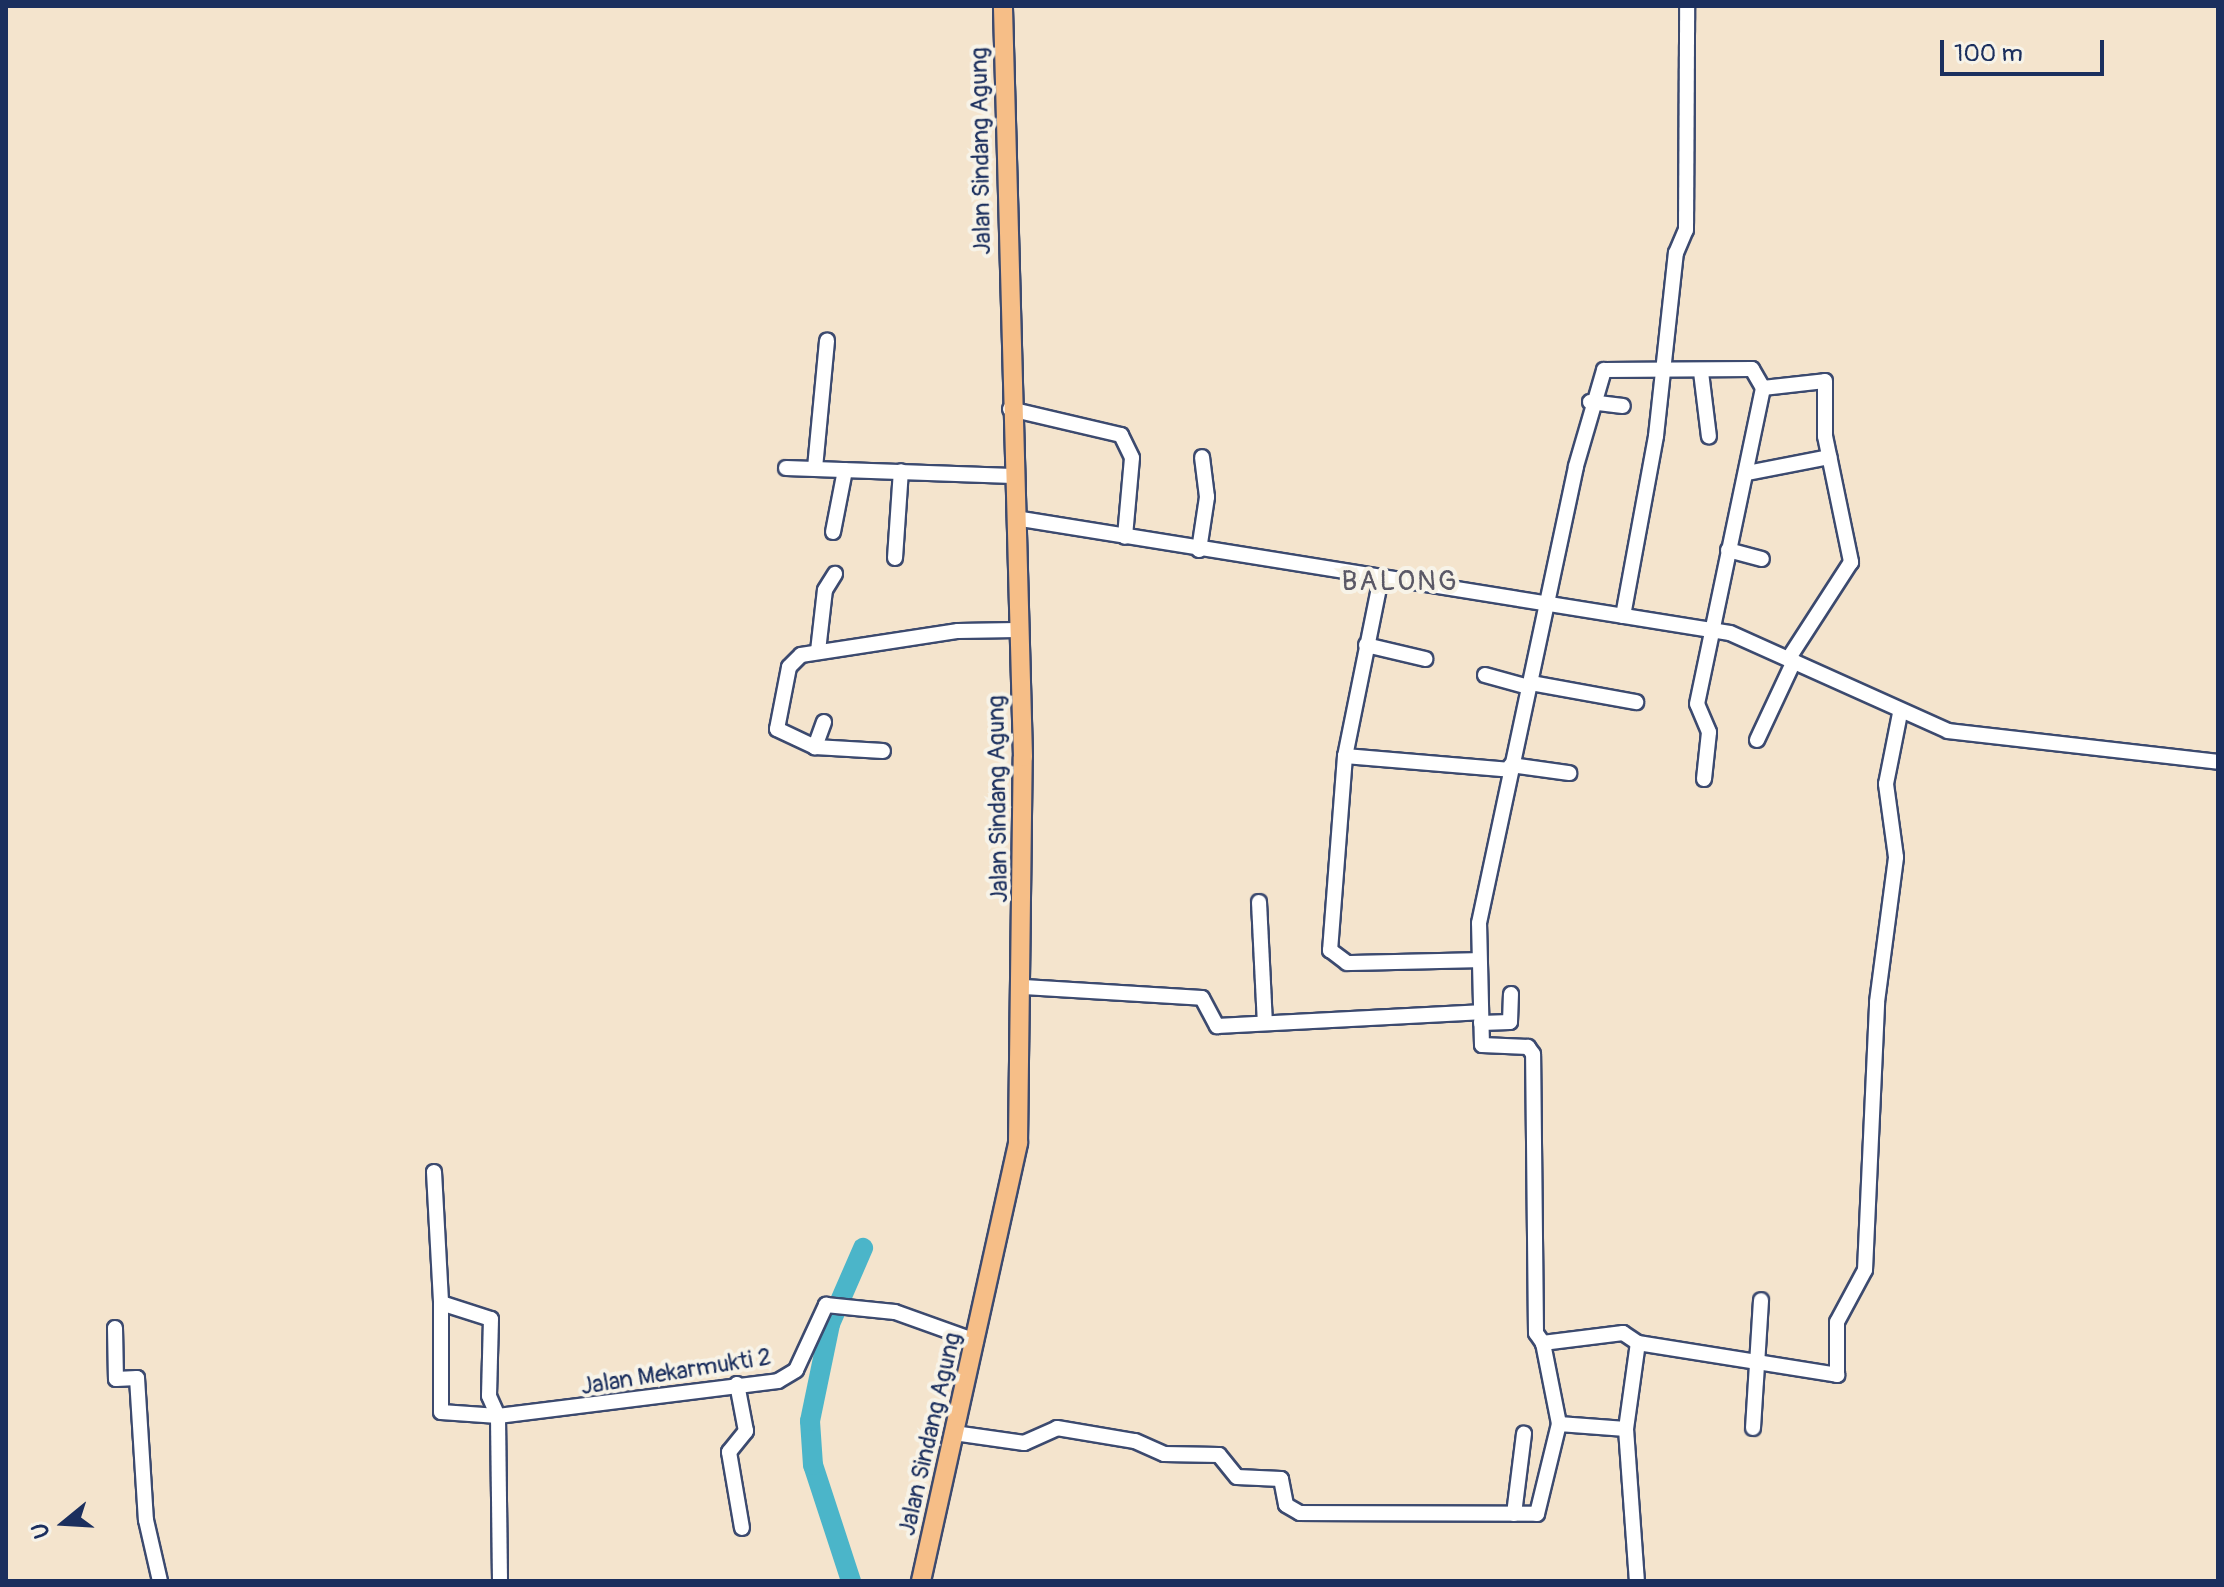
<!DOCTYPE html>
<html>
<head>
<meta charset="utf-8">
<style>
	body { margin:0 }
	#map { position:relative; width:2224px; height:1587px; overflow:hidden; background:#f4e4cd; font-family:Pangolin,sans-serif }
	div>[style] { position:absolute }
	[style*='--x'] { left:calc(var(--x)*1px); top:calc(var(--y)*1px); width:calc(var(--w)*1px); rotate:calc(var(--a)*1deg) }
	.river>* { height:20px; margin:-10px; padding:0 10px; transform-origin:10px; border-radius:10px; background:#4bb5c9 }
	.roads { filter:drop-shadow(2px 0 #3c4a6f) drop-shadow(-2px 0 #3c4a6f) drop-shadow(0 2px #3c4a6f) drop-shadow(0 -2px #3c4a6f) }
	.minor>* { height:14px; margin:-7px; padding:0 7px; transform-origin:7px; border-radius:7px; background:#fff }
	.major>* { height:18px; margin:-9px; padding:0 9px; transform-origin:9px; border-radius:9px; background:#f6be87 }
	span { translate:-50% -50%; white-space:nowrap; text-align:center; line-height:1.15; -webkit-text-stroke:8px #f7f3e8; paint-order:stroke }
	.street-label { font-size:24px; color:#1b2f5e }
	.quarter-label { font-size:28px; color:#5a5866; letter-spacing:2px }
	.frame { position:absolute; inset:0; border:8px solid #1b2f5e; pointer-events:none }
	.north { position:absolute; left:24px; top:1483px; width:80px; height:80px; -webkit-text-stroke:6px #f7f3e8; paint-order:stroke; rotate:252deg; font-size:22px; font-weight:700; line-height:32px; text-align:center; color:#1b2f5e }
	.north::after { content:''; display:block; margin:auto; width:28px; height:36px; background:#1b2f5e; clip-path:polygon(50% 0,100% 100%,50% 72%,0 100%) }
	.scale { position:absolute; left:1940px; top:40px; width:164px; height:36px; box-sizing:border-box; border:4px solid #1b2f5e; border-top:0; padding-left:10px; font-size:24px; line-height:28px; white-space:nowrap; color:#1b2f5e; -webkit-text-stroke:6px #f7f3e8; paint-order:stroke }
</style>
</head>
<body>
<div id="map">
	<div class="river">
		<i style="--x:851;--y:1581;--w:122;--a:-108.1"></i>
		<i style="--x:813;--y:1465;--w:44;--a:-93.9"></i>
		<i style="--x:810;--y:1421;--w:99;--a:-78.3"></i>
		<i style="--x:830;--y:1324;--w:83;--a:-66.5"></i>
	</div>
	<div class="roads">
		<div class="minor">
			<i style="--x:1701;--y:372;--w:65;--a:83"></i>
			<i style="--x:1590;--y:402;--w:33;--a:7"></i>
			<i style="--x:1010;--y:409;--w:114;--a:13.2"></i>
			<i style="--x:1121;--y:435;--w:25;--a:64"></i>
			<i style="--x:1132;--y:458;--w:79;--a:95.1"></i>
			<i style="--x:786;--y:468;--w:227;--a:2"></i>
			<i style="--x:815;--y:468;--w:128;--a:-84.6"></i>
			<i style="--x:1747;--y:473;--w:84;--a:-11"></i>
			<i style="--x:1015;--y:518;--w:724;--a:9.14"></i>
			<i style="--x:1730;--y:633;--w:239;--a:24.2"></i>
			<i style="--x:1948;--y:731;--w:272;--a:6.5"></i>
			<i style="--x:833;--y:532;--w:63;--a:-79"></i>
			<i style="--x:1199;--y:550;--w:54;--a:-81.4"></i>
			<i style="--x:1207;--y:497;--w:40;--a:-97.1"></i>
			<i style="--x:1728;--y:550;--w:35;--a:15"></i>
			<i style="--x:895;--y:558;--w:87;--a:-86.1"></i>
			<i style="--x:1381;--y:578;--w:182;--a:101.4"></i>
			<i style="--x:1345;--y:756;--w:195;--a:94.4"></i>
			<i style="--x:1330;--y:950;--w:21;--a:37"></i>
			<i style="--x:1347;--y:963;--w:130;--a:-1.3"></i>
			<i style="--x:1623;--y:616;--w:183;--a:-79.6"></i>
			<i style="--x:1656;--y:436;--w:184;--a:-83.8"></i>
			<i style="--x:1676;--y:253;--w:25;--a:-67"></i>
			<i style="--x:1686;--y:230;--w:224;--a:-89.7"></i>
			<i style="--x:1366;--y:645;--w:61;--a:13.3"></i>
			<i style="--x:818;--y:651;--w:61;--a:-83.5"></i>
			<i style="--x:825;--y:590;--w:19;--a:-58"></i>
			<i style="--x:1485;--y:675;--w:46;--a:15.3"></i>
			<i style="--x:1531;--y:683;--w:107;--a:10.3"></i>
			<i style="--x:824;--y:722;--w:27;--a:110"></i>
			<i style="--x:815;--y:747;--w:68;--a:3.4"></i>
			<i style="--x:1757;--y:740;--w:87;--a:-64.9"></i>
			<i style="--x:815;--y:747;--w:42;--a:-154.7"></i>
			<i style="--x:777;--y:729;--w:63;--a:-79"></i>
			<i style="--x:789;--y:667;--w:17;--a:-45"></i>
			<i style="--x:801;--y:655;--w:159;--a:-8.7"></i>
			<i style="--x:958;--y:631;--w:59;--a:-1"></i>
			<i style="--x:1345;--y:756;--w:166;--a:4.8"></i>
			<i style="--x:1511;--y:765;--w:59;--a:7.9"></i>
			<i style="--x:1704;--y:779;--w:47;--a:-83.9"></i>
			<i style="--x:1709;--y:732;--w:30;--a:-113"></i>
			<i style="--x:1697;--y:704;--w:323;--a:-78.2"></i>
			<i style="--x:1763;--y:388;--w:62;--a:-6.4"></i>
			<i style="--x:1825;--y:381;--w:55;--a:90"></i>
			<i style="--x:1825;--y:436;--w:129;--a:78.3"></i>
			<i style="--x:1851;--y:562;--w:114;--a:122.9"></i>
			<i style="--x:1259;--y:902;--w:121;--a:87.2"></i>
			<i style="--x:1024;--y:987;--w:178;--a:3.5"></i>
			<i style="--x:1202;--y:998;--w:32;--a:62"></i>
			<i style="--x:1217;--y:1026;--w:263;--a:-3"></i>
			<i style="--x:1481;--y:1023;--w:29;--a:-2"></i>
			<i style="--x:1510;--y:1022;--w:28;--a:-88"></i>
			<i style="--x:434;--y:1172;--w:131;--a:86.9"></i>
			<i style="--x:441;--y:1303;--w:52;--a:17.7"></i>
			<i style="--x:491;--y:1319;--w:77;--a:91.5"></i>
			<i style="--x:489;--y:1396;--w:22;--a:66"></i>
			<i style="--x:498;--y:1416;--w:57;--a:-176"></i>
			<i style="--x:441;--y:1412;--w:109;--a:-90"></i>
			<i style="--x:115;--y:1328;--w:51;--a:88.9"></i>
			<i style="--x:116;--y:1379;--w:21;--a:-3"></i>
			<i style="--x:137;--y:1378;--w:142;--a:86.4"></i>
			<i style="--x:146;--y:1520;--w:63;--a:77.1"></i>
			<i style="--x:1543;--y:1343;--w:83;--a:78.8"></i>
			<i style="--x:1638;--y:1343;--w:18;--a:-146"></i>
			<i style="--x:1623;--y:1333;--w:81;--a:172.9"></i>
			<i style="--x:1543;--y:1343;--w:12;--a:-125"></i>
			<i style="--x:1536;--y:1333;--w:279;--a:-90.6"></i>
			<i style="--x:1533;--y:1054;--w:9;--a:-126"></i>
			<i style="--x:1528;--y:1047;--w:46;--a:-177.5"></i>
			<i style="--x:1482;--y:1045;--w:122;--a:-91.4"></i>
			<i style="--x:1479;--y:923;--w:467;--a:-78"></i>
			<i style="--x:1576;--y:466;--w:100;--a:-73.7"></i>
			<i style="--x:1604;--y:370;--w:148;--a:-0.4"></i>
			<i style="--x:1752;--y:369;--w:22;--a:60"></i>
			<i style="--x:737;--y:1384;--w:48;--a:79.2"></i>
			<i style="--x:746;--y:1431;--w:27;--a:129"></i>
			<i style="--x:729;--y:1452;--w:77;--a:80.3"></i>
			<i style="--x:1753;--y:1428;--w:128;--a:-86.4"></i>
			<i style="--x:1626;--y:1429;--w:152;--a:85.9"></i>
			<i style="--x:954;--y:1433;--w:71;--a:8.1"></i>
			<i style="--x:1024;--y:1443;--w:36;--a:-24"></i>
			<i style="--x:1057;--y:1428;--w:79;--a:9.5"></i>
			<i style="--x:1135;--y:1441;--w:32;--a:24"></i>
			<i style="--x:1164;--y:1454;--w:55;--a:1"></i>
			<i style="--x:1219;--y:1455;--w:28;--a:51"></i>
			<i style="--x:1237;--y:1477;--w:44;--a:2.6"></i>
			<i style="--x:1281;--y:1479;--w:26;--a:79"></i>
			<i style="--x:1286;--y:1505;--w:16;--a:30"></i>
			<i style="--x:1300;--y:1513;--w:237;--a:0.2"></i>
			<i style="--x:1537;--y:1514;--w:93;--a:-76.3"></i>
			<i style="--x:1559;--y:1424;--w:67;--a:4.3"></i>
			<i style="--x:1626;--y:1429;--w:87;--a:-82.1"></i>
			<i style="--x:1638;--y:1343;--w:202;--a:9.1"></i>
			<i style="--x:1837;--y:1375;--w:53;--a:-90"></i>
			<i style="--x:1837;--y:1322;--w:59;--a:-61.7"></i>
			<i style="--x:1865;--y:1270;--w:268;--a:-87.4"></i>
			<i style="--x:1877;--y:1002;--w:146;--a:-82.5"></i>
			<i style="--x:1896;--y:857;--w:74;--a:-97.8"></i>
			<i style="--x:1886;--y:784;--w:72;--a:-78.8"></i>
			<i style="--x:1514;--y:1514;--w:81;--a:-82.9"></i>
			<i style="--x:500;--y:1581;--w:165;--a:-90.7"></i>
			<i style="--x:498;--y:1416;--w:282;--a:-7.1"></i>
			<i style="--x:778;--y:1381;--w:21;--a:-31"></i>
			<i style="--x:796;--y:1370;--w:72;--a:-65.2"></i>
			<i style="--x:826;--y:1305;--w:69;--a:5.8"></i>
			<i style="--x:895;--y:1312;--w:86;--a:19.7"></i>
		</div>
		<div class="major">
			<i style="--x:921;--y:1581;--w:449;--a:-77.5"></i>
			<i style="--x:1018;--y:1143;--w:386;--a:-89.3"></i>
			<i style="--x:1023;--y:757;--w:751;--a:-91.53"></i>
		</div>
	</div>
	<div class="street-label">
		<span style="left:981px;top:151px;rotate:-91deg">Jalan Sindang Agung</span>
		<span style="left:998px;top:799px;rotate:-91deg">Jalan Sindang Agung</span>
		<span style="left:676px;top:1372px;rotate:-9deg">Jalan Mekarmukti 2</span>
		<span style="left:930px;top:1434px;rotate:-77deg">Jalan Sindang Agung</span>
	</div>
	<div class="quarter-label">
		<span style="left:1400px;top:582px">BALONG</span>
	</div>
	<div class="frame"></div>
	<div class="north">U</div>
	<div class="scale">100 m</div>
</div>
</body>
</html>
